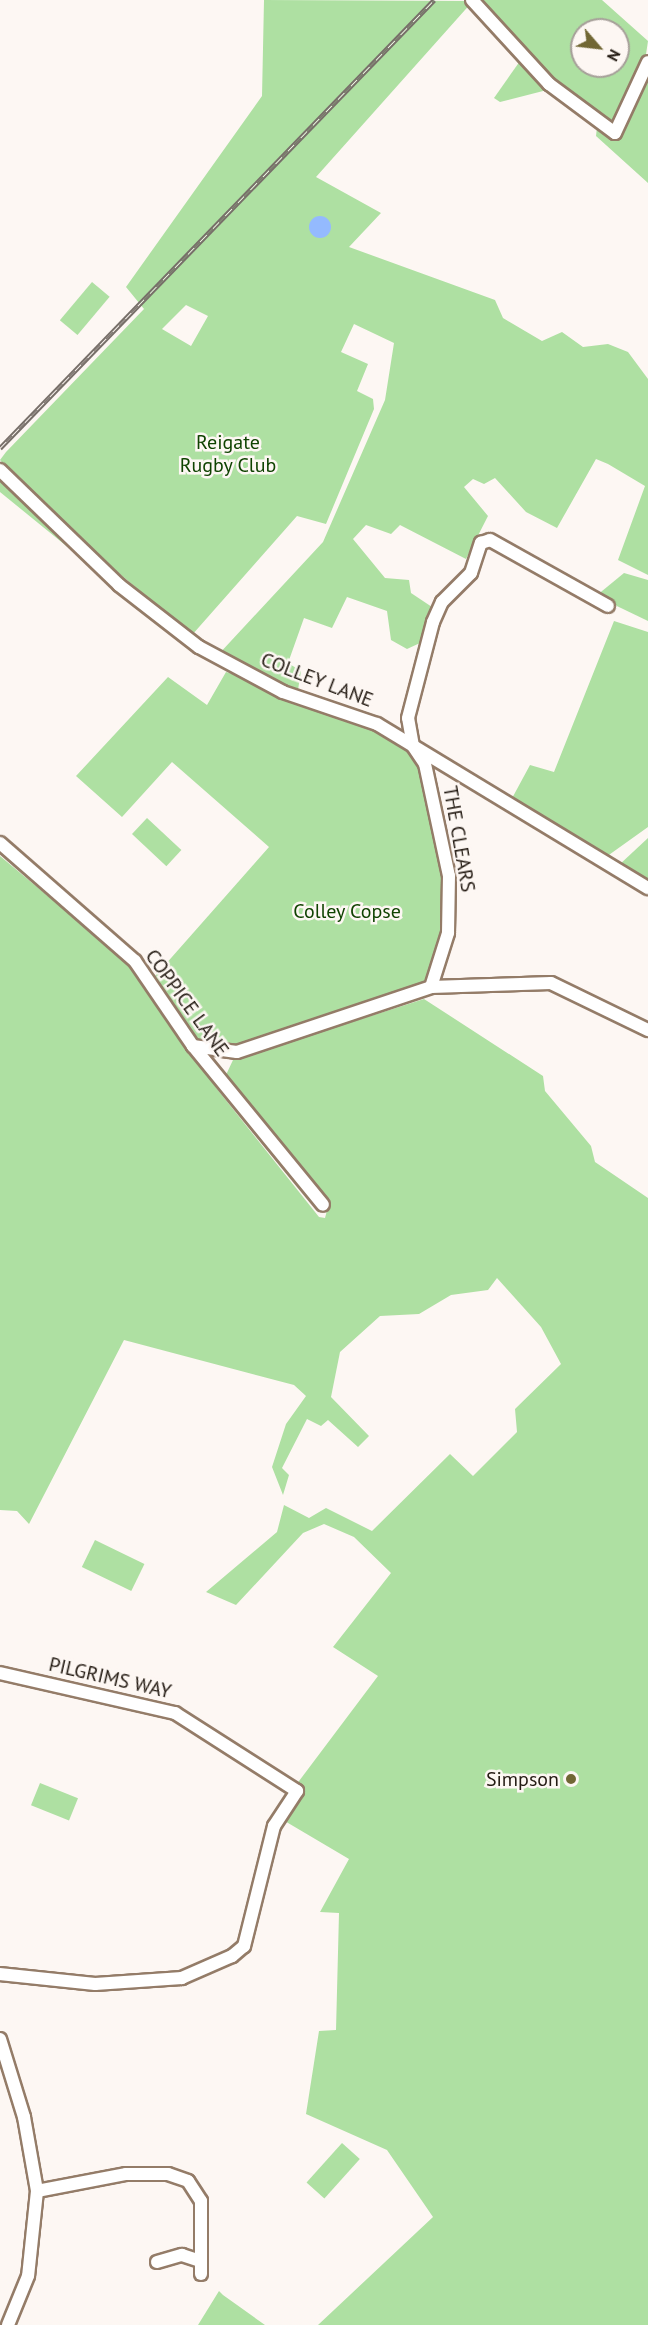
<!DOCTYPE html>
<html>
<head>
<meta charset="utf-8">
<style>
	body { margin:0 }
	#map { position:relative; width:648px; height:2325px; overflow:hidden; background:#fdf7f3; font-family:"PT Sans",sans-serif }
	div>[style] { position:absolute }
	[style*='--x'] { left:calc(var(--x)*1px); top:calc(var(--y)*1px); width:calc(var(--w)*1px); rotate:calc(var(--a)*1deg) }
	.green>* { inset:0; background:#aee0a2; transform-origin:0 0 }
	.water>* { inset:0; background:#94bafe }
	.round { border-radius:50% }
	.roads { filter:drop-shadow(2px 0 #947c68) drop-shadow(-2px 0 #947c68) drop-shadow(0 2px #947c68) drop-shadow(0 -2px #947c68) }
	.minor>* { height:12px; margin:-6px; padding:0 6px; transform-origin:6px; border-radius:6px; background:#fff }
	.rail>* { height:5px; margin-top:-2.5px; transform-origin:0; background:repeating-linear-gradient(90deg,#fdf7f3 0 9px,#776f69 0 18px); box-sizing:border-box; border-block:2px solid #776f69 }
	.dots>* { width:16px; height:16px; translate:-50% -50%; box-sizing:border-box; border:3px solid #fdf7f3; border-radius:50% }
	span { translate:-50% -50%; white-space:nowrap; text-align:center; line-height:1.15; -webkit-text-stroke:5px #fdf7f3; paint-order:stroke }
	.park-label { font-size:20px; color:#0f4300 }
	.street-label { font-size:20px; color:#241b13 }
	.poi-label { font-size:20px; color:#241b13 }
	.right { translate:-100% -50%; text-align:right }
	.north { position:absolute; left:570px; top:18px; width:60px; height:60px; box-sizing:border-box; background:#fdf7f3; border:2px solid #a69f99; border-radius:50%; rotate:118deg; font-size:16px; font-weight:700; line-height:24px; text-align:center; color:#241b13 }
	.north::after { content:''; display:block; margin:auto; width:21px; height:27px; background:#716734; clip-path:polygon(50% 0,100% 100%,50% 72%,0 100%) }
</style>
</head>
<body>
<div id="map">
	<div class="green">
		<i style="clip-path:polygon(evenodd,264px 0,473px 1px,316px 177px,381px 213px,349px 247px,495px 300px,503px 318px,542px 341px,562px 332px,583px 347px,608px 344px,628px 352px,648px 379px,648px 575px,618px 560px,645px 486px,608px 464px,596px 459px,557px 528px,526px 512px,495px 478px,484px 484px,473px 479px,464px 487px,488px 516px,466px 559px,400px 525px,391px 534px,366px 525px,353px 539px,385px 578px,409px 580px,411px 593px,435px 609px,420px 643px,407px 649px,391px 640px,387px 611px,347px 597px,332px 628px,304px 618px,288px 663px,301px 671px,298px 690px,218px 655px,323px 542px,385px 400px,394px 343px,354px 324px,341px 352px,368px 364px,357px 391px,373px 399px,374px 409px,326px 524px,297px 516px,192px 635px,95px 553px,86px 562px,0 492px,0 475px,7px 469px,0 460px,6px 452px,144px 309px,126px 287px,262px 96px,264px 0,186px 305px,208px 316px,191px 346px,162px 329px,186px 305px)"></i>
		<i style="clip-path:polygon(evenodd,480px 0,602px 0,648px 41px,645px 61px,615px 121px,593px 114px,562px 90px,480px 0,582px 30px,618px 30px,618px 66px,582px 66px,582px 30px)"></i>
		<i style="clip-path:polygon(520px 61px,547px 90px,500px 102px,494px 98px)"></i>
		<i style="clip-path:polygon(648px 72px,648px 183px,596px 136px,597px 127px,617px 137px)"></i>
		<i style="left:92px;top:282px;width:23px;height:50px;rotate:40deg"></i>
		<i style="clip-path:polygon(624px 573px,648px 580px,648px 621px,596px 596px)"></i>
		<i style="clip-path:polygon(614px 621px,648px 632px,648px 827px,606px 857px,510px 802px,530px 765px,554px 772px)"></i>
		<i style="clip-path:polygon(226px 672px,315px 699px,413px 746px,425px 764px,450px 906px,431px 987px,237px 1052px,193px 1046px,149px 983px,269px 847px,172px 762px,122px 817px,76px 776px,168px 677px,207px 705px)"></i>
		<i style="left:147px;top:818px;width:47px;height:22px;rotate:43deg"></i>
		<i style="clip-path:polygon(648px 838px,648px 884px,619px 865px)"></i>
		<i style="clip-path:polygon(0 856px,129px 964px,217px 1089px,319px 1217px,325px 1218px,330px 1199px,317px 1192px,225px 1077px,233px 1060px,424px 999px,543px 1076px,545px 1091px,591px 1146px,595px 1162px,648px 1198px,648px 2325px,318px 2325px,433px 2217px,387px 2150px,306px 2114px,319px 2031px,336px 2030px,339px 1913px,320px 1912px,349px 1859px,283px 1820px,281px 1805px,378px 1676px,333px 1647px,391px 1573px,354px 1537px,324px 1524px,303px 1533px,236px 1605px,206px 1592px,277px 1532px,284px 1505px,309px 1518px,326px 1508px,372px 1531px,450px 1454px,473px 1476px,517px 1432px,515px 1409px,561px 1364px,541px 1327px,497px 1278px,488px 1290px,451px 1295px,419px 1314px,380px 1316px,340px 1352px,331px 1397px,369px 1436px,358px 1447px,328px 1420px,321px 1426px,307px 1419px,282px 1468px,289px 1475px,283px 1495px,272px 1467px,286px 1424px,306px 1396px,294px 1385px,124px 1340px,29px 1524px,17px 1511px,0 1510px)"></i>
		<i style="left:95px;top:1540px;width:55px;height:30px;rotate:26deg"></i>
		<i style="left:40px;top:1783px;width:41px;height:24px;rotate:22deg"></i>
		<i style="left:342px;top:2143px;width:24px;height:53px;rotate:42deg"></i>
		<i style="clip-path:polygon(219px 2291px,223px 2295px,265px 2325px,198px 2325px)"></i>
	</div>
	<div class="water">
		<i class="round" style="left:309px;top:216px;width:22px;height:22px"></i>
	</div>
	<div class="roads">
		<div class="minor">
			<i style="--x:472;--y:0;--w:114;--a:47.5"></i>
			<i style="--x:549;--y:84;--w:82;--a:36.6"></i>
			<i style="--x:615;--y:133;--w:78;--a:-65.1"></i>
			<i style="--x:0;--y:470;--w:165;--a:44"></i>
			<i style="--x:119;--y:585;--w:101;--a:37.8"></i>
			<i style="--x:199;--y:647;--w:95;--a:28.2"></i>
			<i style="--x:283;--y:692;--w:99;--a:18.8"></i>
			<i style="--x:377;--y:724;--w:317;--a:31.2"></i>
			<i style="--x:0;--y:843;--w:179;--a:41.2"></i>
			<i style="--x:135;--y:961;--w:103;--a:55.7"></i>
			<i style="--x:193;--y:1046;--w:205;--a:50.7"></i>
			<i style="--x:431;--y:987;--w:120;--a:-1.9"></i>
			<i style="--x:551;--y:983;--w:108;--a:25.9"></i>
			<i style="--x:193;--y:1046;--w:44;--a:7.8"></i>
			<i style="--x:237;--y:1052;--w:205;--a:-18.5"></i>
			<i style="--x:431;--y:987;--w:57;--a:-72.5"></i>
			<i style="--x:448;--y:933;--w:57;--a:-89"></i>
			<i style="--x:449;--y:876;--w:115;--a:-102.1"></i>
			<i style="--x:425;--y:764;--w:22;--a:-124"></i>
			<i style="--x:413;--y:746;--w:28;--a:-100"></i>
			<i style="--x:408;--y:718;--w:99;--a:-75.4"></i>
			<i style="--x:433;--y:622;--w:22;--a:-66"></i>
			<i style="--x:442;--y:602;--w:41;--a:-45"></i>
			<i style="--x:471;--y:573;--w:32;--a:-72"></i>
			<i style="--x:481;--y:543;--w:9;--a:-18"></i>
			<i style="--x:490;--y:540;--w:135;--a:29.2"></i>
			<i style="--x:0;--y:1673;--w:180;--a:12.9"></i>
			<i style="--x:175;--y:1713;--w:145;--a:32.6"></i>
			<i style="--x:297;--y:1791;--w:42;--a:123.3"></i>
			<i style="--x:274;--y:1826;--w:124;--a:104"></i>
			<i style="--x:244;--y:1946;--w:16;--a:140"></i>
			<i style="--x:232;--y:1956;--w:55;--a:156.3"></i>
			<i style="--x:182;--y:1978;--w:87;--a:176.1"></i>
			<i style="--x:95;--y:1984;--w:96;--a:-174"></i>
			<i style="--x:0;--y:2039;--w:82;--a:72.9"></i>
			<i style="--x:24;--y:2117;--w:75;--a:80"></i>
			<i style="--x:37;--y:2191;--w:85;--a:96"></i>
			<i style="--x:28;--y:2276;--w:53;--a:112.2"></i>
			<i style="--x:37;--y:2191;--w:91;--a:-10.8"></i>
			<i style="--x:126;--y:2174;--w:42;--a:0"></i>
			<i style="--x:168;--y:2174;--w:21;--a:19"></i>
			<i style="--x:188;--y:2181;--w:24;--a:57"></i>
			<i style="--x:201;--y:2201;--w:73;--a:90"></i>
			<i style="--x:157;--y:2262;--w:26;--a:-16"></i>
			<i style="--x:182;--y:2255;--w:20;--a:18"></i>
		</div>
	</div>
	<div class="rail">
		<i style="--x:0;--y:448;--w:624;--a:-45.91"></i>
	</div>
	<div class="dots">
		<i style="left:571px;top:1779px;background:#716734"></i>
	</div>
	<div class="park-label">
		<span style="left:228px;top:454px">Reigate<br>Rugby Club</span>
		<span style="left:347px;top:911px">Colley Copse</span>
	</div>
	<div class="street-label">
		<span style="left:317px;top:680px;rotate:21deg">COLLEY LANE</span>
		<span style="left:459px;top:839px;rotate:80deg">THE CLEARS</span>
		<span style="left:187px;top:1003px;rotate:54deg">COPPICE LANE</span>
		<span style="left:110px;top:1678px;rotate:13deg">PILGRIMS WAY</span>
	</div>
	<div class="poi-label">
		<span class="right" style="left:559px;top:1779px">Simpson</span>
	</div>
	<div class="north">N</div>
</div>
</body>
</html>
